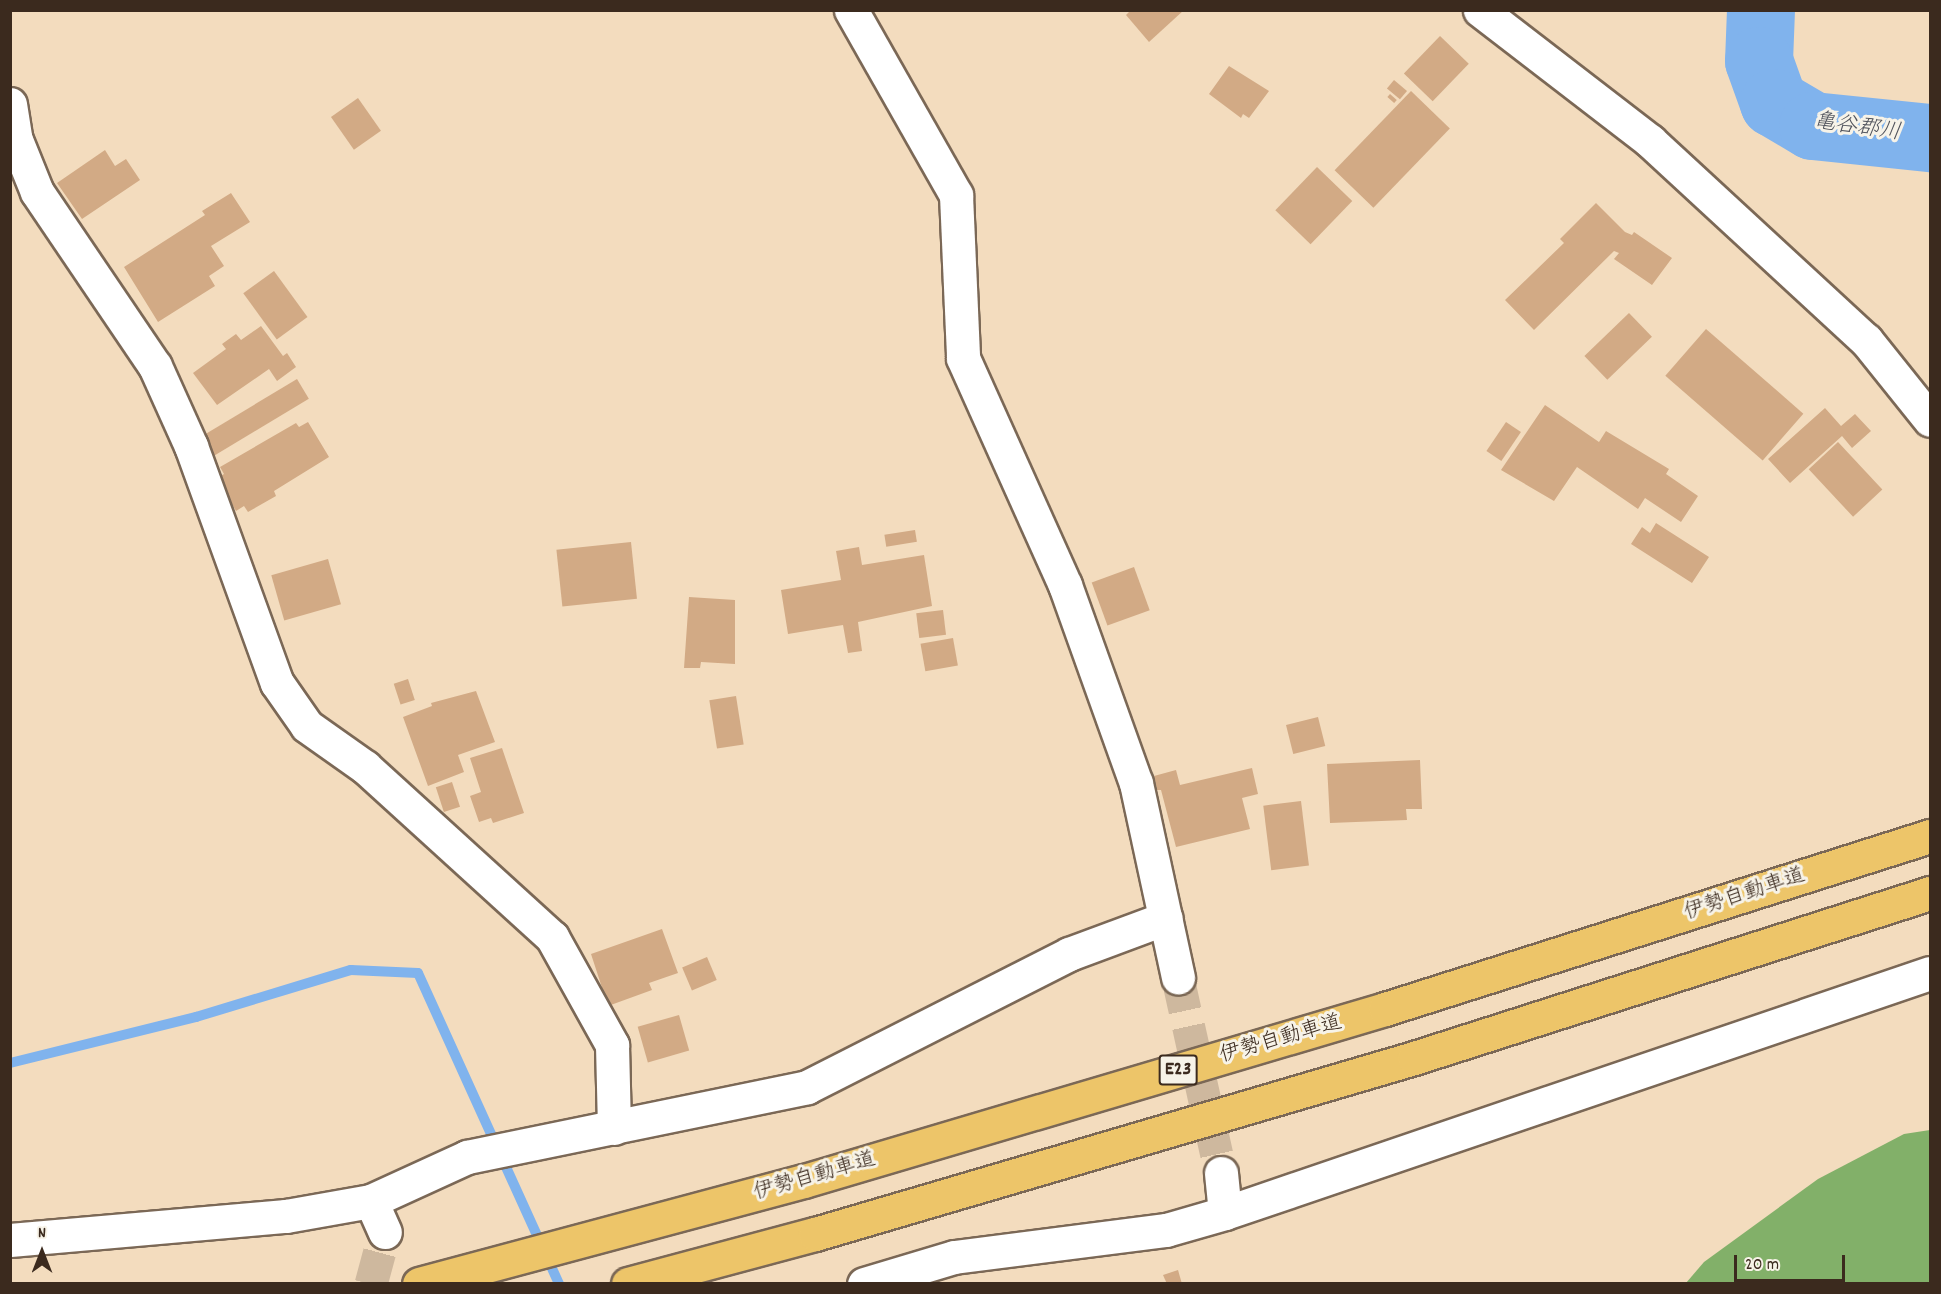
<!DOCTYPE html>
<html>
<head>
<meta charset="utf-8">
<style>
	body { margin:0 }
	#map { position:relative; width:1941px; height:1294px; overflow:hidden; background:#f3dcbe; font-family:Dekko,"Klee One",sans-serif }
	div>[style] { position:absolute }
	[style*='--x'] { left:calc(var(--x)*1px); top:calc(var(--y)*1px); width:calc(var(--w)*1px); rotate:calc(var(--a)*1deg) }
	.forest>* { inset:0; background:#82b069 }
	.stream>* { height:10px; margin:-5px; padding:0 5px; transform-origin:5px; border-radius:5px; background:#80b3ed }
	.river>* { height:68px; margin:-34px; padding:0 34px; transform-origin:34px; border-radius:34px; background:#80b3ed }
	.building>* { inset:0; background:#d2aa85; transform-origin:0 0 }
	.minor-tunnel>* { height:33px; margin-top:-16.5px; transform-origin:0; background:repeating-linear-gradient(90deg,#ceb89e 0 33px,transparent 0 49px) }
	.roads { filter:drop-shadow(2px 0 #7b6856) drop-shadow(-2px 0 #7b6856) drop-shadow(0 2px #7b6856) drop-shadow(0 -2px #7b6856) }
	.minor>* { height:33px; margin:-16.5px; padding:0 16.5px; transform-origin:16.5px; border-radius:16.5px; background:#fff }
	.motorway>* { height:33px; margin:-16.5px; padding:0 16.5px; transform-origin:16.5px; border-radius:16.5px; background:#edc569 }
	span { translate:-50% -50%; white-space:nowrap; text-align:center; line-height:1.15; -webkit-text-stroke:6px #f7f3e8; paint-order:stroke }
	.shield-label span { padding:2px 4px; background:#f7f3e8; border:2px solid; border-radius:4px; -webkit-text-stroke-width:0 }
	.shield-label { font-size:20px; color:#3b2a1e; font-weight:700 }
	.street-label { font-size:21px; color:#3b2a1e }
	.water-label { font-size:22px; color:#50535c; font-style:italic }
	.frame { position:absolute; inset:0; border:12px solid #3b2a1e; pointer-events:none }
	.north { position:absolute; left:12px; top:1222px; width:60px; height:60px; -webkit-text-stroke:4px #f7f3e8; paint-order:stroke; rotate:0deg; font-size:16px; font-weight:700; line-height:24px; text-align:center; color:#3b2a1e }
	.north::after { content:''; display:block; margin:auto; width:21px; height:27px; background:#3b2a1e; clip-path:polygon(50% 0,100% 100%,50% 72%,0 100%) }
	.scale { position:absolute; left:1734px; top:1255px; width:111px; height:27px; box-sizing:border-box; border:3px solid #3b2a1e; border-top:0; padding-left:8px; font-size:18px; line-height:21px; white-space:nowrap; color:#3b2a1e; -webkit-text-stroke:4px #f7f3e8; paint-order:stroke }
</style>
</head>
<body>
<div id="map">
	<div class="forest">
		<i style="clip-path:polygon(1930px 1130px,1930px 1283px,1686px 1283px,1704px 1262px,1818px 1179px,1904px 1134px)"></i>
	</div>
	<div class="stream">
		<i style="--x:10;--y:1063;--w:192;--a:-13.9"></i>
		<i style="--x:196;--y:1017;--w:162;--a:-16.9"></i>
		<i style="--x:351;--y:970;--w:67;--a:2.6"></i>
		<i style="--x:418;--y:973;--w:341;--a:65.6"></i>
	</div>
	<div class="river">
		<i style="--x:1761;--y:10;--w:51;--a:92.2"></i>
		<i style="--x:1759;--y:61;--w:45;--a:70.3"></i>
		<i style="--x:1774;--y:103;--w:45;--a:30.5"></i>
		<i style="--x:1813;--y:126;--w:118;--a:5.9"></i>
	</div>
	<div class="building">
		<i style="clip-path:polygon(1131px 10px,1184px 10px,1149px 42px,1126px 15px)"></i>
		<i style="left:1440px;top:36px;width:40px;height:52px;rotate:44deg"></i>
		<i style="clip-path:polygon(1229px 66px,1269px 91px,1249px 118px,1243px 114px,1241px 118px,1209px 94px)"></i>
		<i style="left:1394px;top:80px;width:17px;height:11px;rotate:40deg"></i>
		<i style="left:1411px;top:91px;width:54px;height:110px;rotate:44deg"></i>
		<i style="left:1390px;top:94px;width:9px;height:4px;rotate:41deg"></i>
		<i style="left:358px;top:98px;width:40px;height:33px;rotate:55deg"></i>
		<i style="clip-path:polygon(105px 150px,115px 166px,126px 159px,140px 180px,82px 219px,57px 183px)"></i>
		<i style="left:1317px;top:167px;width:49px;height:60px;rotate:44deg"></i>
		<i style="clip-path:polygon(231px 193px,250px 222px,211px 246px,224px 266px,209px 276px,215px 286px,158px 322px,124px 267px,205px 215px,202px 211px)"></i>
		<i style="clip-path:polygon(1596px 203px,1625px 232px,1632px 235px,1634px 232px,1672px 258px,1652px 285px,1614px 259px,1619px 253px,1614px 251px,1534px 330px,1505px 300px,1564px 243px,1560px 239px)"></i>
		<i style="left:274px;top:271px;width:57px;height:38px;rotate:54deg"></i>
		<i style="left:1629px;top:313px;width:33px;height:62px;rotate:46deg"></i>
		<i style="clip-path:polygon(261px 326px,283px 356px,287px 353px,296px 367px,277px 381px,269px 369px,217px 405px,193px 373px,226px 349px,222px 344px,236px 334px,241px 340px)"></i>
		<i style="left:1706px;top:329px;width:129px;height:62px;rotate:41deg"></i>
		<i style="left:297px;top:379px;width:23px;height:112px;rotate:59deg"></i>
		<i style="clip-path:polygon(1545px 405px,1599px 442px,1606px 431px,1669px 469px,1666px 474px,1698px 496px,1681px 522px,1645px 498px,1638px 509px,1577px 467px,1554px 501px,1501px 470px)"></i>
		<i style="clip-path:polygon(1825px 408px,1841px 426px,1855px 414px,1871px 431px,1852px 448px,1842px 436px,1790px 483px,1768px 459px)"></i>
		<i style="clip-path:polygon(308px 422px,329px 457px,274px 491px,276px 496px,248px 512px,244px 506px,236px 511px,217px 478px,224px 474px,220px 467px,296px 423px,299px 427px)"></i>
		<i style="left:1506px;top:422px;width:18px;height:35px;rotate:34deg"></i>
		<i style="left:1838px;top:442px;width:65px;height:40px;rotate:47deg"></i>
		<i style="clip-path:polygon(1656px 523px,1709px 557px,1692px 583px,1631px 544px,1642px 527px,1650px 533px)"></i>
		<i style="left:915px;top:530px;width:12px;height:31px;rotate:81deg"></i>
		<i style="left:631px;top:542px;width:57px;height:75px;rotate:84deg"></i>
		<i style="clip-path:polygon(859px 547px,862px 565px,924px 555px,932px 606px,858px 622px,862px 651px,848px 653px,843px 625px,788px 634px,781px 590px,841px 580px,836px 551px)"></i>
		<i style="left:328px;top:559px;width:47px;height:59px;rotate:74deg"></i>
		<i style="left:1134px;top:567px;width:46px;height:45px;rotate:70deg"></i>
		<i style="clip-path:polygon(689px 597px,735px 600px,735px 664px,701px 662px,700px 668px,684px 668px)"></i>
		<i style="left:943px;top:610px;width:25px;height:27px;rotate:83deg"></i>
		<i style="left:953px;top:638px;width:28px;height:33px;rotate:80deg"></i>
		<i style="left:408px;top:679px;width:22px;height:15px;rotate:72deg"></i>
		<i style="clip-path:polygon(476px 691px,495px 742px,458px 755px,464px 772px,428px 786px,403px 717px,432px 706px,431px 703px)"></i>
		<i style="left:736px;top:696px;width:49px;height:27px;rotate:81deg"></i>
		<i style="left:1318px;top:717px;width:30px;height:33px;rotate:76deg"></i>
		<i style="clip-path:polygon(502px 748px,524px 813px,493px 823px,491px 818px,479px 822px,470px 796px,481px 792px,470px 758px)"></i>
		<i style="clip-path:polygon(1420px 760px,1422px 809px,1406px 809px,1407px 820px,1330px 823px,1327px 764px)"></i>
		<i style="clip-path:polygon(1252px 768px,1258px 794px,1242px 798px,1250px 829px,1176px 847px,1161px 790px,1157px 790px,1154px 776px,1176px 770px,1180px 785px)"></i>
		<i style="left:452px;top:782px;width:26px;height:17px;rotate:72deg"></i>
		<i style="left:1301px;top:801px;width:65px;height:38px;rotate:83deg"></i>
		<i style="clip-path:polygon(662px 929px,678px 973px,649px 983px,652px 990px,608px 1006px,591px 954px)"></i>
		<i style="left:707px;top:957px;width:25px;height:27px;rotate:67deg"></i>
		<i style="left:679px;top:1015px;width:37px;height:43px;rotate:74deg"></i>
		<i style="clip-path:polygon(1178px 1270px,1182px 1284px,1167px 1284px,1163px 1275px)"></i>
	</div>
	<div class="minor-tunnel">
		<i style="--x:1178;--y:978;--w:200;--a:77.6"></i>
		<i style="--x:371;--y:1284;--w:54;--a:-74.9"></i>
	</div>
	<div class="roads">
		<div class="minor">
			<i style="--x:851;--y:10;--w:213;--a:60.4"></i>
			<i style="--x:956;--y:195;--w:163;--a:87.5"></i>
			<i style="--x:963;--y:358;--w:249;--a:65.8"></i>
			<i style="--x:1065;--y:585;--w:210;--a:70.3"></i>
			<i style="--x:1136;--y:783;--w:199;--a:77.8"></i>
			<i style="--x:1480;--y:10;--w:215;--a:37.6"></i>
			<i style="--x:1650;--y:141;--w:294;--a:42.7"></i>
			<i style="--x:1866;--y:340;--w:102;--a:51.3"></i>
			<i style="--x:10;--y:104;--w:36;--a:81"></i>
			<i style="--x:16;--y:140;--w:56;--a:68"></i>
			<i style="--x:37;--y:192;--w:210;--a:55.9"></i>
			<i style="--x:155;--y:366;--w:88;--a:65.8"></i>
			<i style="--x:191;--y:446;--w:252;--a:70.1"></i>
			<i style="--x:277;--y:683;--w:52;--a:55.1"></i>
			<i style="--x:307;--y:726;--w:71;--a:35.3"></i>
			<i style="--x:365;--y:767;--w:253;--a:42.3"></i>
			<i style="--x:552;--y:937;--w:124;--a:60.9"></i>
			<i style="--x:612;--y:1045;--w:83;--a:88.6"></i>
			<i style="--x:1221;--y:1173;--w:40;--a:84.3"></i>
			<i style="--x:371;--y:1201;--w:34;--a:66"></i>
			<i style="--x:10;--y:1240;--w:277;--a:-5"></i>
			<i style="--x:286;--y:1216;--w:86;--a:-10"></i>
			<i style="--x:371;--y:1201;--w:106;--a:-24.6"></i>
			<i style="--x:467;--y:1157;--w:347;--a:-11.6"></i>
			<i style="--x:807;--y:1087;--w:294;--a:-26.9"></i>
			<i style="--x:1069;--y:954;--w:103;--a:-20.4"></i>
			<i style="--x:864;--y:1284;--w:94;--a:-16.7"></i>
			<i style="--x:954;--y:1257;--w:214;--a:-7.3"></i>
			<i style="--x:1166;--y:1230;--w:61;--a:-16.1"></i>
			<i style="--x:1225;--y:1213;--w:745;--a:-18.8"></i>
		</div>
		<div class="motorway">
			<i style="--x:419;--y:1284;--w:399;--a:-15"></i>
			<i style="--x:804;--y:1181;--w:606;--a:-16.49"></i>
			<i style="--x:1385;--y:1009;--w:572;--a:-17.61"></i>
			<i style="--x:628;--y:1284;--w:194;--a:-15"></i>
			<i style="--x:815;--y:1234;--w:624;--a:-16.37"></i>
			<i style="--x:1414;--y:1058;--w:542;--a:-17.73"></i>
		</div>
	</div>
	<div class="shield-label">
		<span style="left:1178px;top:1070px">E23</span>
	</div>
	<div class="street-label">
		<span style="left:1745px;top:895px;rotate:-18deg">伊勢自動車道</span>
		<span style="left:1281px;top:1040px;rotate:-16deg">伊勢自動車道</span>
		<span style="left:815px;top:1177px;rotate:-16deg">伊勢自動車道</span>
	</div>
	<div class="water-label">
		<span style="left:1857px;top:128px;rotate:8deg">亀谷郡川</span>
	</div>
	<div class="frame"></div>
	<div class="north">N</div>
	<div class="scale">20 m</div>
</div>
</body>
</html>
